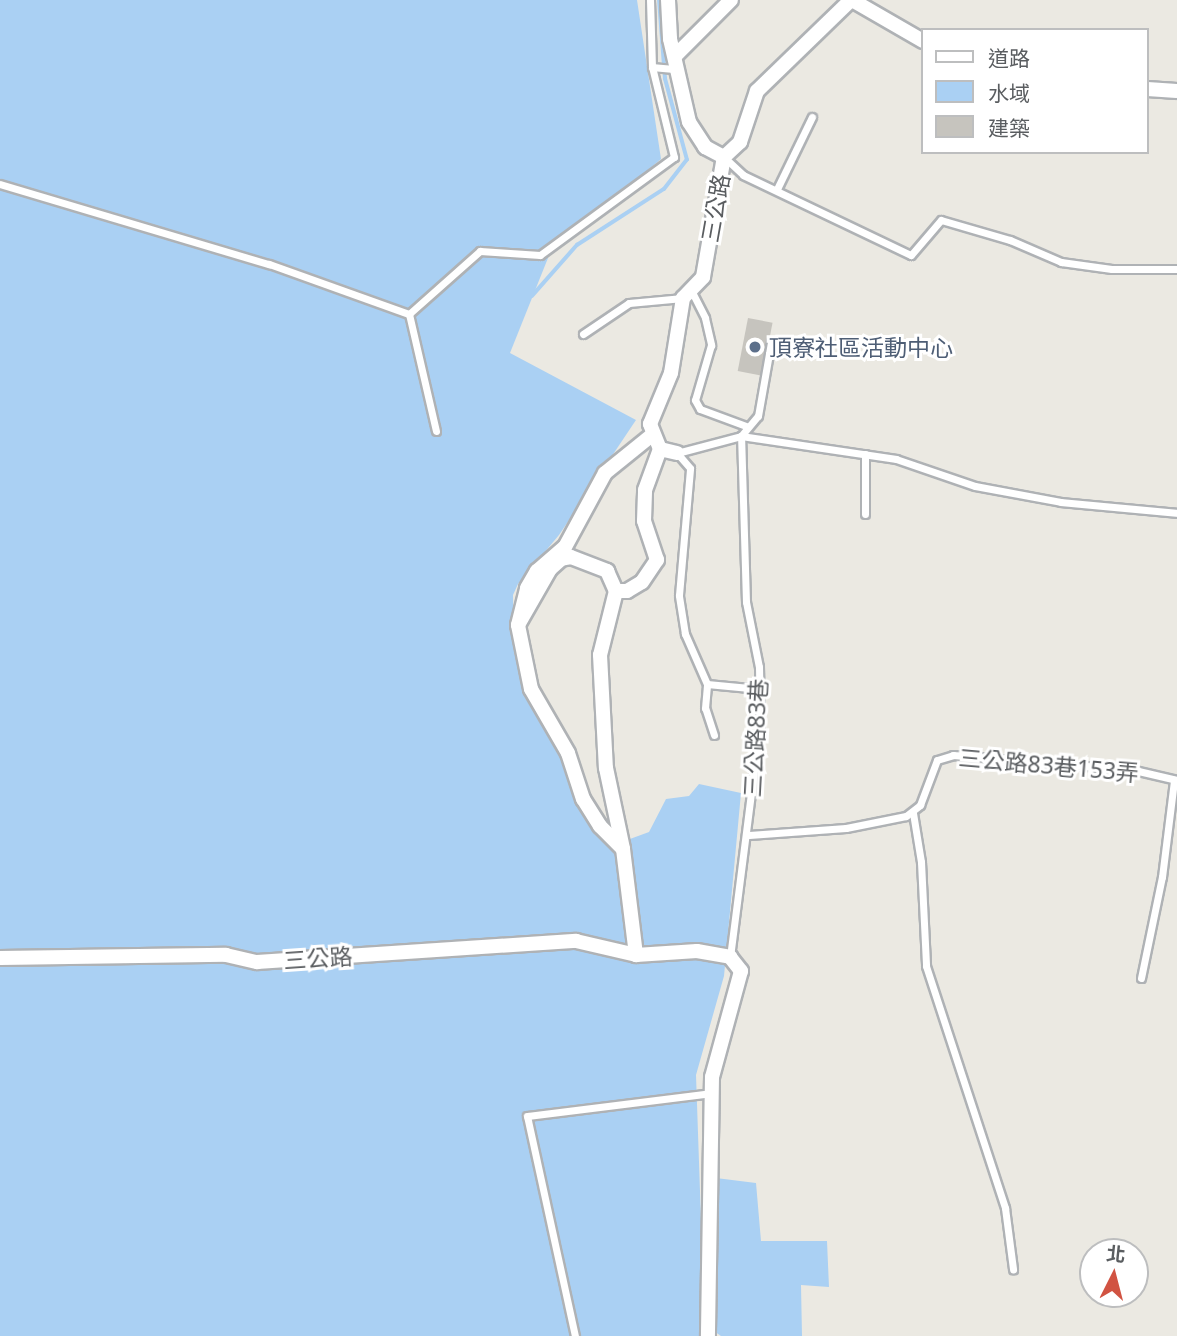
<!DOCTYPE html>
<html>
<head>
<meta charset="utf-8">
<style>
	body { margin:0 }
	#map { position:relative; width:1177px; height:1336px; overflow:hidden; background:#ebe9e2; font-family:"Noto Sans","Noto Sans TC",sans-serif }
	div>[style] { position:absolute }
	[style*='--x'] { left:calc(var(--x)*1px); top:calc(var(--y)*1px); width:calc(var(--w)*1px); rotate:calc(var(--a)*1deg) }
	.water>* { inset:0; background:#aad0f3 }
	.stream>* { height:3.5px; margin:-1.75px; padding:0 1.75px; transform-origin:1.75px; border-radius:1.75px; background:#aad0f3 }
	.building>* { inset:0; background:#c6c4be; transform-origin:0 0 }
	.roads { filter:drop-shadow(2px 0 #afb2b5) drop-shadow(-2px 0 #afb2b5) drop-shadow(0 2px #afb2b5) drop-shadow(0 -2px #afb2b5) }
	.lane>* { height:7px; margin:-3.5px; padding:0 3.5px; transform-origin:3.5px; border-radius:3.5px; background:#fff }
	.street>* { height:14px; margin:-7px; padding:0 7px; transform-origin:7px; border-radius:7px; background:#fff }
	.dots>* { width:19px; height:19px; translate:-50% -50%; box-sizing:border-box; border:4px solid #fff; border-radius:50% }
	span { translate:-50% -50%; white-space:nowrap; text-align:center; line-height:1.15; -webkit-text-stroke:6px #fff; paint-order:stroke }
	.street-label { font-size:23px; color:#5a5d60 }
	.service-label { font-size:23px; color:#4e5e75 }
	.left { translate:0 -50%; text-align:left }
	.legend { position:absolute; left:921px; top:28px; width:228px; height:126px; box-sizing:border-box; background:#fff; border:2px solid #bdbebf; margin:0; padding:9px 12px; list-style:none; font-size:21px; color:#5a5d60 }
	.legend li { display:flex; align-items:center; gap:14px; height:35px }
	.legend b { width:35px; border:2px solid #bdbebf }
	.north { position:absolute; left:1079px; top:1238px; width:70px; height:70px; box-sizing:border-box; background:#fff; border:2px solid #bdbebf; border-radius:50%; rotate:6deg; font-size:19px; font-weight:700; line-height:28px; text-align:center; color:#5a5d60 }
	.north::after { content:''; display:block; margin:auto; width:24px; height:32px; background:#d15342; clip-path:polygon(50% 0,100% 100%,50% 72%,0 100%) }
</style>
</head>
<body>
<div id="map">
	<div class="water">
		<i style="clip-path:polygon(0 0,637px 0,661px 159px,550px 253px,510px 353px,636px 420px,559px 535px,518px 584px,513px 595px,514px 653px,536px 702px,619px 843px,649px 832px,666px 799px,689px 796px,699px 784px,741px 793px,724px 976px,696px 1075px,705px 1336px,0 1336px)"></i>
		<i style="clip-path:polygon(708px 1177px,756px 1183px,761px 1241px,827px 1241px,829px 1287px,801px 1285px,802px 1336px,721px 1336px,711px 1329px)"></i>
	</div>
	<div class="stream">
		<i style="--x:532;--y:296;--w:68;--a:-48.6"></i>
		<i style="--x:577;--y:245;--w:103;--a:-32.8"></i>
		<i style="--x:664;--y:189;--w:37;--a:-52"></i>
		<i style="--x:687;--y:160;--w:84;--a:-105.2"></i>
		<i style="--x:665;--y:79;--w:79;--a:-94.3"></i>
	</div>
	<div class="building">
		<i style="left:748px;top:318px;width:25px;height:54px;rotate:11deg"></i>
	</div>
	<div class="roads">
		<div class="lane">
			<i style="--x:652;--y:67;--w:24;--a:5"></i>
			<i style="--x:725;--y:158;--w:25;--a:43"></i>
			<i style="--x:743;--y:175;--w:186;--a:25.5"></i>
			<i style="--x:911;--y:255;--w:46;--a:-49.4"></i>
			<i style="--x:941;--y:220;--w:72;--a:16.2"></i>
			<i style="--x:1010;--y:240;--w:56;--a:23.3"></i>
			<i style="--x:1061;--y:262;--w:51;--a:7.8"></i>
			<i style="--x:1112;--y:269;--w:65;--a:0"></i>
			<i style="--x:0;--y:184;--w:281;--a:16.6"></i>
			<i style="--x:269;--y:264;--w:149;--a:19.7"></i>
			<i style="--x:777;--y:189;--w:80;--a:-64.1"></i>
			<i style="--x:691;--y:290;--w:31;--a:63"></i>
			<i style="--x:705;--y:318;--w:28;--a:77"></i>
			<i style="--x:711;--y:345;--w:57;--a:106.2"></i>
			<i style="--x:695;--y:400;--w:10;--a:61"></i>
			<i style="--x:700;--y:409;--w:49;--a:20.3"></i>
			<i style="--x:583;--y:334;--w:55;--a:-34"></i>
			<i style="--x:629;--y:303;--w:54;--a:-5.3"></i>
			<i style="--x:436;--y:431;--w:120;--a:-103"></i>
			<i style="--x:409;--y:314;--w:95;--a:-41.6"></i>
			<i style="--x:480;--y:251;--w:60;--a:3.8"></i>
			<i style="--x:540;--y:255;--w:166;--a:-36.2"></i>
			<i style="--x:674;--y:157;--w:93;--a:-103.7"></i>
			<i style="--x:652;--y:67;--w:67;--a:-91.7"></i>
			<i style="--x:865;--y:514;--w:60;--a:-90"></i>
			<i style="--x:707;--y:684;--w:53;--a:5.4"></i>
			<i style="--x:714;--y:735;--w:28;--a:-108"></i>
			<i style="--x:705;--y:708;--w:24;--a:-85"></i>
			<i style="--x:707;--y:684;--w:55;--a:-113.7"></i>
			<i style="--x:685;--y:634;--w:39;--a:-99"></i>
			<i style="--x:679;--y:595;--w:127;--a:-85"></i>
			<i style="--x:690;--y:468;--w:20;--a:-131"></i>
			<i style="--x:677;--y:453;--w:66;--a:-14.9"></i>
			<i style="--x:741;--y:436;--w:157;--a:8.4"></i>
			<i style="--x:896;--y:459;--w:83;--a:18.9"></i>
			<i style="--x:975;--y:486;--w:87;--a:10.5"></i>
			<i style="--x:1061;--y:502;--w:117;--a:5.4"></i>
			<i style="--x:913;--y:813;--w:50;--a:80.7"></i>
			<i style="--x:921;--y:862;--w:104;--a:87.2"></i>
			<i style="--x:926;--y:966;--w:255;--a:71.9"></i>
			<i style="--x:1005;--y:1208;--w:62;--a:82.5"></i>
			<i style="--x:749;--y:835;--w:97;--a:-4.1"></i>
			<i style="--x:846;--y:828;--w:61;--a:-11.3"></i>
			<i style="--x:906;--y:816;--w:18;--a:-38"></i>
			<i style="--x:920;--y:805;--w:48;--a:-69.3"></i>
			<i style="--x:937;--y:760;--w:17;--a:-17"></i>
			<i style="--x:953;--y:755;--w:182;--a:4.7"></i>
			<i style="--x:1134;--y:770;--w:44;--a:13.1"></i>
			<i style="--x:730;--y:957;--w:235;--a:-82.7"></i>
			<i style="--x:760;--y:724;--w:57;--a:-91"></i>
			<i style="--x:759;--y:667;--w:66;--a:-101.3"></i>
			<i style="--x:746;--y:602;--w:166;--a:-91.7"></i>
			<i style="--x:741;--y:436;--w:26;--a:-50"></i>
			<i style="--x:758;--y:416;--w:75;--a:-80"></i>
			<i style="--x:1141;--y:978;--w:103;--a:-78.3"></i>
			<i style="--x:1162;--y:877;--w:98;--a:-82.9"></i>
			<i style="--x:575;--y:1336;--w:225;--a:-102.3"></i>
			<i style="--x:527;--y:1116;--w:185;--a:-7.1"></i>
		</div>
		<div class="street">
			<i style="--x:668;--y:0;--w:39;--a:87"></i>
			<i style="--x:670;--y:39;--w:85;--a:77.1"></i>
			<i style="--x:689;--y:122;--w:30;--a:57"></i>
			<i style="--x:705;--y:147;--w:21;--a:28"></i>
			<i style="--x:852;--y:0;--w:82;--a:30"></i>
			<i style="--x:675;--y:56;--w:79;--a:-45"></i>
			<i style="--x:1147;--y:89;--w:30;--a:4"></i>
			<i style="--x:677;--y:453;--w:17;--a:-167"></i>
			<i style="--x:660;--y:449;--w:27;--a:-112"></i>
			<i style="--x:650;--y:424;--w:55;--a:-67.6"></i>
			<i style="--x:671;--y:373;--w:76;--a:-80.9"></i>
			<i style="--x:683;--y:298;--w:29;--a:-46"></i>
			<i style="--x:703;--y:277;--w:122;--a:-80.1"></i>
			<i style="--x:724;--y:157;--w:22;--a:-43"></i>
			<i style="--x:740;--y:142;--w:54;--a:-71.6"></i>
			<i style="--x:757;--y:91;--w:131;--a:-44.1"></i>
			<i style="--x:616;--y:591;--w:11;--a:0"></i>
			<i style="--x:627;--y:591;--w:17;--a:-31"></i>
			<i style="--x:642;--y:582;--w:27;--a:-56"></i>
			<i style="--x:657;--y:560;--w:41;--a:-108.4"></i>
			<i style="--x:644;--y:521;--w:31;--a:-88"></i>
			<i style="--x:645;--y:490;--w:44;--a:-69.9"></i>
			<i style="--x:518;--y:625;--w:64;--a:-60.3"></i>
			<i style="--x:550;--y:569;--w:15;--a:-42"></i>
			<i style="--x:561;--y:559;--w:10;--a:-11"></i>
			<i style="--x:571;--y:557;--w:39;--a:21"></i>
			<i style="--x:607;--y:571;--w:22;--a:66"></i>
			<i style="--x:616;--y:591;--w:66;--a:104"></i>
			<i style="--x:600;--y:655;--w:113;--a:87"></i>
			<i style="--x:606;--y:768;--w:83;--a:78.1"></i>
			<i style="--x:623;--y:849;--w:107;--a:83"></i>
			<i style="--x:622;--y:848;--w:31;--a:-135"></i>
			<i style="--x:600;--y:826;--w:32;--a:-122"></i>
			<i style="--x:583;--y:799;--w:48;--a:-108.1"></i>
			<i style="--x:568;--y:753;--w:74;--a:-120"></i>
			<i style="--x:531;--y:689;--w:65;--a:-101.5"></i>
			<i style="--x:518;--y:625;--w:38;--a:-76"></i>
			<i style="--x:527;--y:588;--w:20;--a:-60"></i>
			<i style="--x:537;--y:571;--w:37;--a:-41"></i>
			<i style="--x:565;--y:547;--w:84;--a:-61.6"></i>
			<i style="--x:605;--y:473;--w:60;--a:-39"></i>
			<i style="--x:0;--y:958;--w:226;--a:-0.8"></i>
			<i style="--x:226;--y:955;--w:32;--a:13"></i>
			<i style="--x:257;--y:962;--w:320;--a:-3.8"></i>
			<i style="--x:576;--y:941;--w:62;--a:13.1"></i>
			<i style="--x:636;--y:955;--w:61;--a:-3.8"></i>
			<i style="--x:697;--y:951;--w:34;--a:10"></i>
			<i style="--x:730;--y:957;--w:18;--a:52"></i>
			<i style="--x:741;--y:971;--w:110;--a:105.3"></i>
			<i style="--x:712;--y:1077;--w:259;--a:90.9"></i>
		</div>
	</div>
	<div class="dots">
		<i style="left:755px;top:347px;background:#5c6f8a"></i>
	</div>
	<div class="street-label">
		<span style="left:715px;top:208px;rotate:-80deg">三公路</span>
		<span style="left:755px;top:738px;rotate:-87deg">三公路83巷</span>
		<span style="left:1049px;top:765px;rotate:5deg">三公路83巷153弄</span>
		<span style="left:318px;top:958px;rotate:-4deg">三公路</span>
	</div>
	<div class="service-label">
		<span class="left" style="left:769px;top:347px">頂寮社區活動中心</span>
	</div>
	<ul class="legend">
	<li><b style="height:9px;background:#fff"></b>道路</li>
	<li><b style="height:19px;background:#aad0f3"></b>水域</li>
	<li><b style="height:19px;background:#c6c4be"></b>建築</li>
	</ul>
	<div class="north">北</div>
</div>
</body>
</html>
